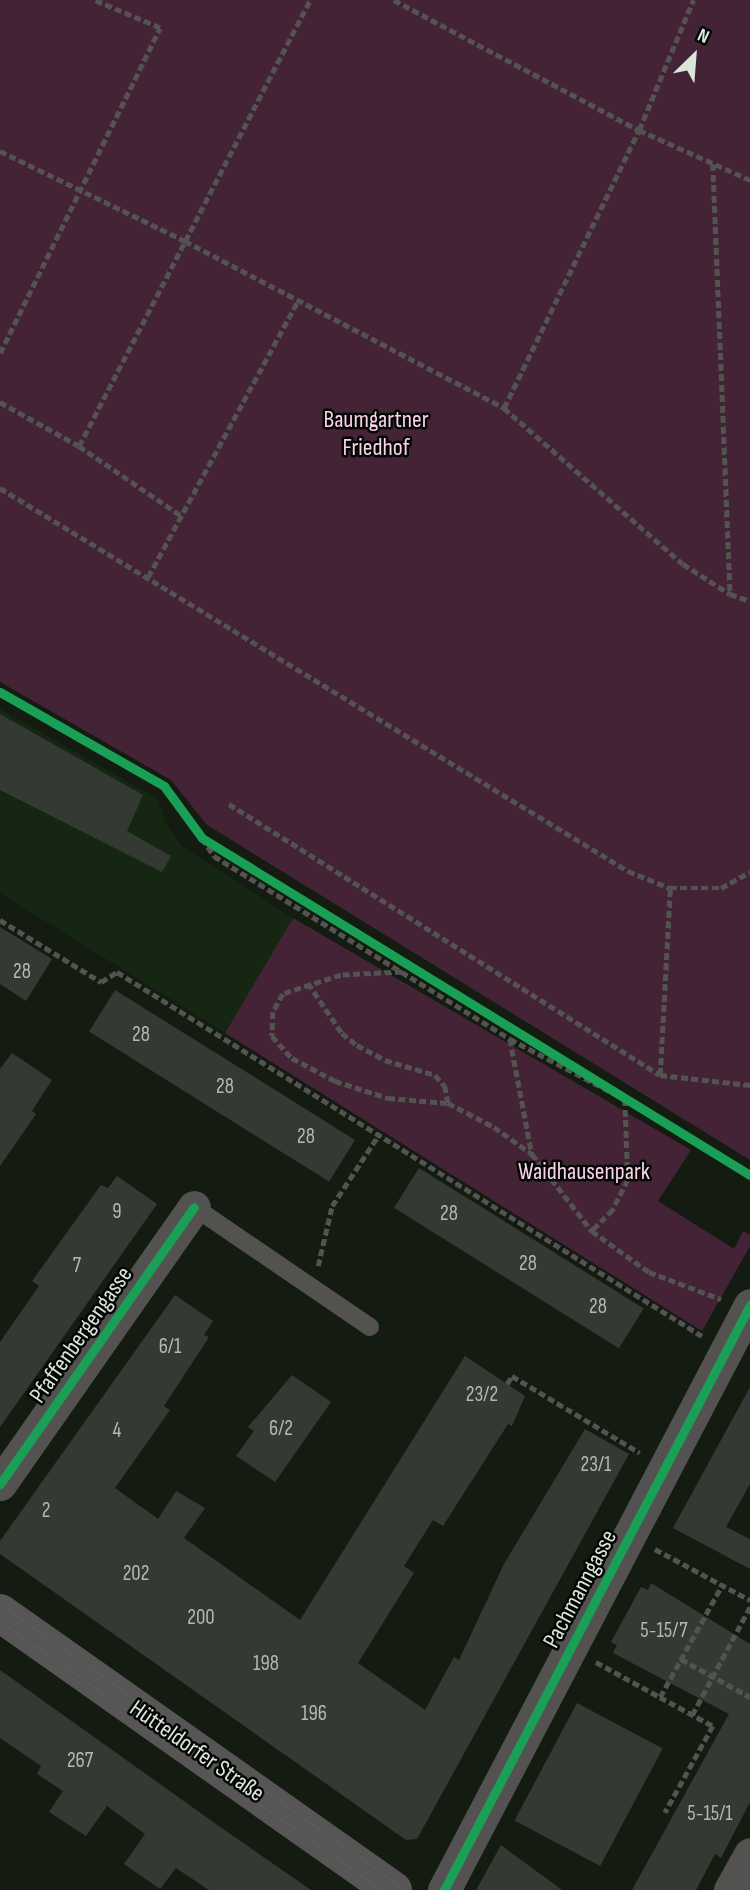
<!DOCTYPE html>
<html>
<head>
<meta charset="utf-8">
<style>
	body { margin:0 }
	#map { position:relative; width:750px; height:1890px; overflow:hidden; background:#141c12; font-family:"Sofia Sans Condensed",sans-serif }
	div>[style] { position:absolute }
	[style*='--x'] { left:calc(var(--x)*1px); top:calc(var(--y)*1px); width:calc(var(--w)*1px); rotate:calc(var(--a)*1deg) }
	.built>* { inset:0; background:#152612 }
	.green>* { inset:0; background:#442336 }
	.building>* { inset:0; background:#343a33; transform-origin:0 0 }
	.path>* { height:4.5px; margin-top:-2.25px; transform-origin:0; background:repeating-linear-gradient(90deg,#535351 0 7px,transparent 0 10.5px) }
	.service>* { height:18px; margin:-9px; padding:0 9px; transform-origin:9px; border-radius:9px; background:#535251 }
	.minor>* { height:33px; margin:-16.5px; padding:0 16.5px; transform-origin:16.5px; border-radius:16.5px; background:#535251 }
	.secondary>* { height:38px; margin:-19px; padding:0 19px; transform-origin:19px; border-radius:19px; background:#575555 }
	.tram>* { height:2px; margin:-1px; padding:0 1px; transform-origin:1px; border-radius:1px; background:#595c57 }
	.cycleway>* { height:9px; margin:-4.5px; padding:0 4.5px; transform-origin:4.5px; border-radius:4.5px; background:#1a9f57 }
	span { translate:-50% -50%; white-space:nowrap; text-align:center; line-height:1.15; -webkit-text-stroke:5px #030703; paint-order:stroke }
	.number-label { font-size:21px; color:#b2bab0 }
	.number-label span { -webkit-text-stroke-width:0 }
	.park-label { font-size:24px; color:#fbd3e9 }
	.street-label { font-size:24px; color:#dce5da }
	.north { position:absolute; left:659px; top:21px; width:70px; height:70px; -webkit-text-stroke:5px #030703; paint-order:stroke; rotate:25deg; font-size:19px; font-weight:700; line-height:28px; text-align:center; color:#dce5da }
	.north::after { content:''; display:block; margin:auto; width:24px; height:32px; background:#dce5da; clip-path:polygon(50% 0,100% 100%,50% 72%,0 100%) }
</style>
</head>
<body>
<div id="map">
	<div class="built">
		<i style="clip-path:polygon(0 709px,158px 799px,166px 824px,180px 845px,293px 918px,225px 1033px,0 893px)"></i>
	</div>
	<div class="green">
		<i style="clip-path:polygon(0 0,750px 0,750px 1160px,207px 825px,171px 780px,0 682px)"></i>
		<i style="clip-path:polygon(293px 918px,691px 1150px,658px 1201px,734px 1249px,743px 1231px,750px 1235px,750px 1246px,702px 1331px,225px 1033px)"></i>
	</div>
	<div class="building">
		<i style="clip-path:polygon(0 714px,143px 795px,127px 831px,171px 856px,162px 872px,0 790px)"></i>
		<i style="clip-path:polygon(0 927px,52px 959px,26px 1001px,0 984px)"></i>
		<i style="left:115px;top:990px;width:283px;height:49px;rotate:32deg"></i>
		<i style="clip-path:polygon(12px 1053px,52px 1080px,32px 1111px,36px 1114px,0 1166px,0 1069px)"></i>
		<i style="left:419px;top:1168px;width:265px;height:47px;rotate:32deg"></i>
		<i style="clip-path:polygon(117px 1176px,157px 1204px,0 1427px,0 1342px,39px 1286px,32px 1281px,101px 1185px,108px 1188px)"></i>
		<i style="clip-path:polygon(175px 1295px,213px 1321px,204px 1335px,209px 1337px,164px 1406px,170px 1410px,115px 1488px,158px 1519px,176px 1491px,205px 1508px,184px 1538px,300px 1620px,465px 1356px,525px 1396px,512px 1426px,508px 1424px,443px 1526px,433px 1520px,404px 1566px,414px 1573px,358px 1663px,425px 1710px,454px 1657px,459px 1660px,504px 1564px,585px 1429px,629px 1454px,417px 1839px,406px 1840px,0 1554px,0 1541px)"></i>
		<i style="clip-path:polygon(292px 1375px,331px 1402px,275px 1482px,236px 1456px,254px 1431px,248px 1427px)"></i>
		<i style="clip-path:polygon(750px 1387px,750px 1484px,726px 1527px,750px 1539px,750px 1569px,673px 1528px)"></i>
		<i style="clip-path:polygon(651px 1583px,750px 1644px,750px 1802px,721px 1858px,715px 1854px,696px 1890px,632px 1890px,729px 1714px,613px 1653px,617px 1645px,611px 1642px,641px 1587px,648px 1590px)"></i>
		<i style="clip-path:polygon(0 1670px,216px 1824px,311px 1890px,209px 1890px,176px 1868px,160px 1889px,124px 1864px,145px 1834px,107px 1806px,86px 1836px,49px 1812px,63px 1791px,37px 1774px,41px 1766px,0 1738px)"></i>
		<i style="left:577px;top:1703px;width:97px;height:133px;rotate:28deg"></i>
		<i style="clip-path:polygon(501px 1845px,562px 1890px,476px 1890px)"></i>
	</div>
	<div class="path">
		<i style="--x:394;--y:0;--w:277;--a:28"></i>
		<i style="--x:639;--y:130;--w:122;--a:24.2"></i>
		<i style="--x:0;--y:151;--w:206;--a:25.9"></i>
		<i style="--x:185;--y:241;--w:360;--a:27.6"></i>
		<i style="--x:504;--y:408;--w:309;--a:-64.1"></i>
		<i style="--x:639;--y:130;--w:141;--a:-67.4"></i>
		<i style="--x:713;--y:164;--w:430;--a:87.7"></i>
		<i style="--x:730;--y:594;--w:21;--a:19"></i>
		<i style="--x:0;--y:353;--w:362;--a:-63.8"></i>
		<i style="--x:160;--y:28;--w:72;--a:-157"></i>
		<i style="--x:0;--y:402;--w:90;--a:29.1"></i>
		<i style="--x:79;--y:446;--w:126;--a:34.3"></i>
		<i style="--x:504;--y:408;--w:237;--a:41.1"></i>
		<i style="--x:683;--y:564;--w:56;--a:32.6"></i>
		<i style="--x:79;--y:446;--w:502;--a:-62.62"></i>
		<i style="--x:0;--y:488;--w:736;--a:31.38"></i>
		<i style="--x:628;--y:871;--w:45;--a:22"></i>
		<i style="--x:670;--y:888;--w:51;--a:0"></i>
		<i style="--x:721;--y:888;--w:33;--a:-29"></i>
		<i style="--x:148;--y:577;--w:314;--a:-61.5"></i>
		<i style="--x:229;--y:804;--w:509;--a:32.16"></i>
		<i style="--x:660;--y:1075;--w:91;--a:6.3"></i>
		<i style="--x:202;--y:838;--w:22;--a:56"></i>
		<i style="--x:214;--y:856;--w:348;--a:31.7"></i>
		<i style="--x:510;--y:1039;--w:130;--a:27.6"></i>
		<i style="--x:625;--y:1099;--w:81;--a:87.9"></i>
		<i style="--x:628;--y:1180;--w:34;--a:117"></i>
		<i style="--x:613;--y:1210;--w:30;--a:135"></i>
		<i style="--x:592;--y:1231;--w:70;--a:35.7"></i>
		<i style="--x:649;--y:1272;--w:77;--a:20.6"></i>
		<i style="--x:0;--y:920;--w:119;--a:31.5"></i>
		<i style="--x:101;--y:982;--w:19;--a:-32"></i>
		<i style="--x:117;--y:972;--w:689;--a:31.89"></i>
		<i style="--x:402;--y:972;--w:61;--a:177.2"></i>
		<i style="--x:341;--y:975;--w:61;--a:161.9"></i>
		<i style="--x:283;--y:994;--w:21;--a:119"></i>
		<i style="--x:273;--y:1012;--w:24;--a:92"></i>
		<i style="--x:272;--y:1036;--w:30;--a:48"></i>
		<i style="--x:292;--y:1058;--w:49;--a:28.1"></i>
		<i style="--x:335;--y:1081;--w:56;--a:17.8"></i>
		<i style="--x:388;--y:1098;--w:60;--a:4.8"></i>
		<i style="--x:448;--y:1103;--w:52;--a:27.6"></i>
		<i style="--x:494;--y:1127;--w:47;--a:35.4"></i>
		<i style="--x:308;--y:983;--w:60;--a:55.8"></i>
		<i style="--x:342;--y:1033;--w:19;--a:39"></i>
		<i style="--x:357;--y:1045;--w:32;--a:28"></i>
		<i style="--x:385;--y:1060;--w:52;--a:16.7"></i>
		<i style="--x:435;--y:1075;--w:15;--a:48"></i>
		<i style="--x:445;--y:1086;--w:17;--a:80"></i>
		<i style="--x:510;--y:1039;--w:117;--a:79.2"></i>
		<i style="--x:532;--y:1154;--w:98;--a:52.1"></i>
		<i style="--x:660;--y:1075;--w:187;--a:-86.9"></i>
		<i style="--x:318;--y:1266;--w:62;--a:-76.9"></i>
		<i style="--x:332;--y:1206;--w:84;--a:-56.7"></i>
		<i style="--x:507;--y:1384;--w:9;--a:-58"></i>
		<i style="--x:512;--y:1376;--w:149;--a:31"></i>
		<i style="--x:655;--y:1549;--w:108;--a:28.2"></i>
		<i style="--x:681;--y:1659;--w:79;--a:28.8"></i>
		<i style="--x:596;--y:1662;--w:73;--a:28.7"></i>
		<i style="--x:660;--y:1697;--w:128;--a:-61"></i>
		<i style="--x:660;--y:1697;--w:60;--a:28.7"></i>
		<i style="--x:713;--y:1726;--w:99;--a:118.9"></i>
		<i style="--x:692;--y:1715;--w:123;--a:-61.8"></i>
	</div>
	<div class="service">
		<i style="--x:194;--y:1207;--w:213;--a:34.3"></i>
	</div>
	<div class="minor">
		<i style="--x:0;--y:1484;--w:338;--a:-55"></i>
		<i style="--x:444;--y:1890;--w:660;--a:-62.39"></i>
		<i style="--x:730;--y:1890;--w:41;--a:-60.9"></i>
	</div>
	<div class="secondary">
		<i style="--x:0;--y:1613;--w:481;--a:35.2"></i>
	</div>
	<div class="tram">
		<i style="--x:0;--y:1604;--w:497;--a:35.2"></i>
		<i style="--x:0;--y:1621;--w:466;--a:35.2"></i>
	</div>
	<div class="cycleway">
		<i style="--x:0;--y:692;--w:189;--a:29.8"></i>
		<i style="--x:164;--y:786;--w:64;--a:53.8"></i>
		<i style="--x:202;--y:838;--w:643;--a:31.59"></i>
		<i style="--x:0;--y:1484;--w:338;--a:-55"></i>
		<i style="--x:444;--y:1890;--w:660;--a:-62.39"></i>
	</div>
	<div class="number-label">
		<span style="left:22px;top:972px">28</span>
		<span style="left:141px;top:1035px">28</span>
		<span style="left:225px;top:1087px">28</span>
		<span style="left:306px;top:1137px">28</span>
		<span style="left:117px;top:1212px">9</span>
		<span style="left:449px;top:1214px">28</span>
		<span style="left:528px;top:1264px">28</span>
		<span style="left:77px;top:1266px">7</span>
		<span style="left:598px;top:1307px">28</span>
		<span style="left:170px;top:1347px">6/1</span>
		<span style="left:482px;top:1395px">23/2</span>
		<span style="left:281px;top:1429px">6/2</span>
		<span style="left:117px;top:1431px">4</span>
		<span style="left:596px;top:1465px">23/1</span>
		<span style="left:46px;top:1511px">2</span>
		<span style="left:136px;top:1574px">202</span>
		<span style="left:201px;top:1618px">200</span>
		<span style="left:664px;top:1631px">5-15/7</span>
		<span style="left:266px;top:1664px">198</span>
		<span style="left:314px;top:1714px">196</span>
		<span style="left:80px;top:1761px">267</span>
		<span style="left:710px;top:1814px">5-15/1</span>
	</div>
	<div class="park-label">
		<span style="left:376px;top:434px">Baumgartner<br>Friedhof</span>
		<span style="left:584px;top:1172px">Waidhausenpark</span>
	</div>
	<div class="street-label">
		<span style="left:81px;top:1335px;rotate:-55deg">Pfaffenbergengasse</span>
		<span style="left:580px;top:1589px;rotate:-62deg">Pachmanngasse</span>
		<span style="left:197px;top:1751px;rotate:35deg">Hütteldorfer Straße</span>
	</div>
	<div class="north">N</div>
</div>
</body>
</html>
